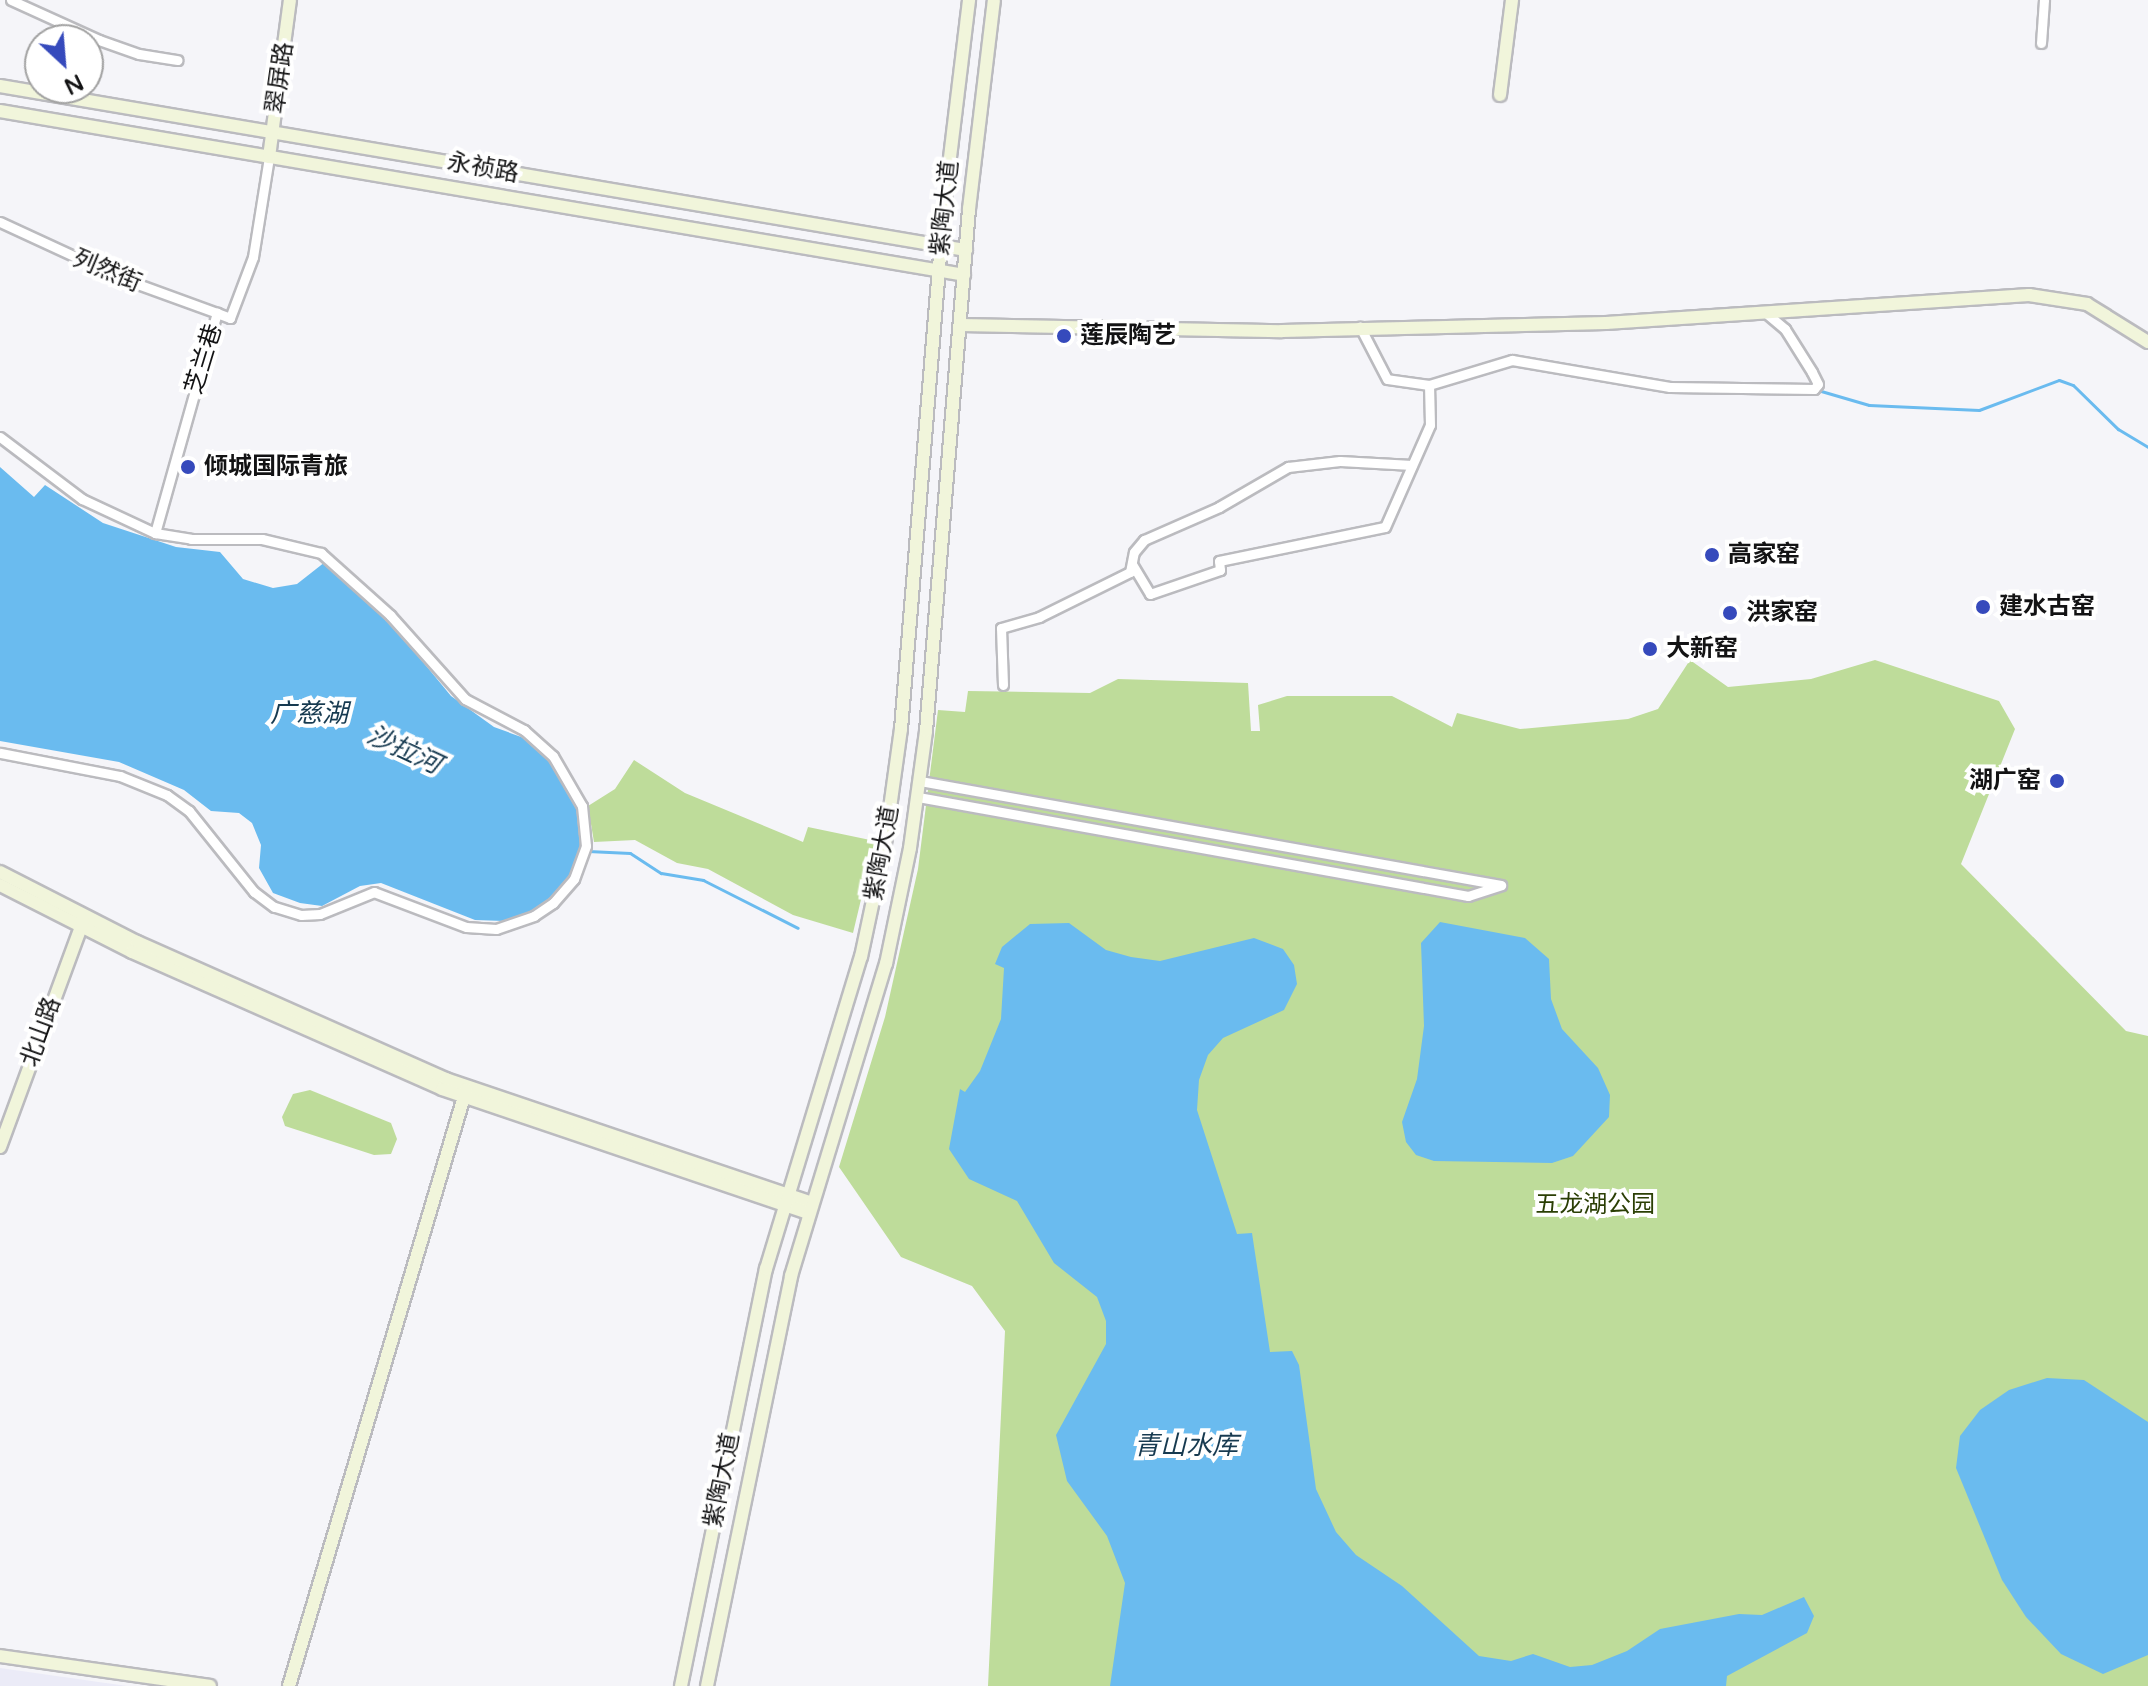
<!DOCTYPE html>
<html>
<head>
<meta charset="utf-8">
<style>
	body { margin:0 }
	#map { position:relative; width:2148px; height:1686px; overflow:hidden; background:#f5f5f9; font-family:"Varela Round","Noto Sans SC",sans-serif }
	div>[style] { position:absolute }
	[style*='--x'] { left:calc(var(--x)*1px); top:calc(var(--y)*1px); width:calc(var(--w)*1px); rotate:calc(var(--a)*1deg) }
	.built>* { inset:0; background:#ebebf7 }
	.green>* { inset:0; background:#bedc9a }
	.water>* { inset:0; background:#6abbef }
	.stream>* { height:3px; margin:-1.5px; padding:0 1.5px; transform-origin:1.5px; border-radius:1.5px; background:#6abbef }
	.roads { filter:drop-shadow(2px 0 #bbbbbf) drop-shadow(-2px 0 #bbbbbf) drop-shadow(0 2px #bbbbbf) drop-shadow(0 -2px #bbbbbf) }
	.street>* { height:9px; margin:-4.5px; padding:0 4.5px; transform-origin:4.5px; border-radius:4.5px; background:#fff }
	.secondary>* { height:12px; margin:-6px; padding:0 6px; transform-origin:6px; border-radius:6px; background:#f1f5db }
	.dots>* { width:22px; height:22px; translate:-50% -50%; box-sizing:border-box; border:4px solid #fff; border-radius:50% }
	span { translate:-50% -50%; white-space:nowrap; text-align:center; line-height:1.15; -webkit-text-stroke:8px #fff; paint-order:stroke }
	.street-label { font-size:24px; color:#131314 }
	.poi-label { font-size:24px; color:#131314; font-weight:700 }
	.left { translate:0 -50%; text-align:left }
	.right { translate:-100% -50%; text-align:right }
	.park-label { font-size:24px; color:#2b3f05 }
	.water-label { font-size:26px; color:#173a50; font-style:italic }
	.north { position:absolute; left:24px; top:24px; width:80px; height:80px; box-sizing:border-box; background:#fff; border:2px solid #a1a1a1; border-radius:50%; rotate:154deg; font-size:22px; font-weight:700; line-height:32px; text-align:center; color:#131314 }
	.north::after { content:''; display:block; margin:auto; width:28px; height:36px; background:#364abc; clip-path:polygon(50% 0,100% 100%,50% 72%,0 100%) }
</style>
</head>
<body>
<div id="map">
	<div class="built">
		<i style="clip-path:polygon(0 1668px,127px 1686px,0 1686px)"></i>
	</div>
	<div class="green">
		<i style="clip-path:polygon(1690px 660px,1728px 687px,1811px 679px,1875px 660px,1999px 701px,2015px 729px,1961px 864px,2126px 1031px,2148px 1036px,2148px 1686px,988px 1686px,1005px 1331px,972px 1286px,901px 1257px,839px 1167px,885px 1017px,918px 869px,938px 710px,965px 712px,968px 691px,1090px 693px,1118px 679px,1248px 683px,1251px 731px,1260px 731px,1258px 705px,1287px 696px,1392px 696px,1452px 727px,1457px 713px,1520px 729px,1628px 719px,1658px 709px)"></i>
		<i style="clip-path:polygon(634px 760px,685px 793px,803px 842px,808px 827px,875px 841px,853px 933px,793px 915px,708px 869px,677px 863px,635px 840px,594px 842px,588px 806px,615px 789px)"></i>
		<i style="clip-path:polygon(310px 1090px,391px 1123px,397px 1139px,391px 1154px,374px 1155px,285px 1126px,282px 1117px,293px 1094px)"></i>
	</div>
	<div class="water">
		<i style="clip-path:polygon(0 467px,34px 497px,45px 485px,103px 523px,176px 547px,220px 552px,243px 579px,273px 588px,297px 584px,325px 562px,395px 628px,451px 696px,494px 727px,524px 738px,549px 760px,573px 794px,588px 841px,567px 885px,539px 910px,504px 921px,475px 920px,381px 883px,360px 886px,322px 906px,300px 903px,273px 893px,259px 868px,261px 845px,252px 823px,239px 813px,211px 811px,184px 790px,119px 762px,0 741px)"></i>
		<i style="clip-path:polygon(1440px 922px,1525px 938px,1549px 959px,1551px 999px,1562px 1029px,1598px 1068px,1610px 1095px,1609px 1117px,1573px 1156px,1552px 1163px,1434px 1161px,1416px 1155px,1406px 1142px,1402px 1122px,1417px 1079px,1424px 1026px,1421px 943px)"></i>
		<i style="clip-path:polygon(1069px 923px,1106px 950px,1131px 957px,1160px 961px,1254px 938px,1283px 949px,1294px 965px,1297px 984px,1284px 1010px,1223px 1038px,1208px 1055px,1199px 1080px,1197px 1110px,1237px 1234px,1252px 1233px,1270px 1352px,1292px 1351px,1299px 1365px,1316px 1489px,1336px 1532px,1356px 1555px,1402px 1586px,1479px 1656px,1511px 1661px,1533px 1654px,1570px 1667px,1592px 1665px,1627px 1651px,1660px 1629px,1739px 1614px,1762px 1615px,1804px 1597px,1814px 1616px,1807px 1633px,1727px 1676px,1726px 1686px,1110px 1686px,1125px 1583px,1107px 1536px,1067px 1481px,1056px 1435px,1106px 1344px,1106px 1321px,1097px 1297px,1054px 1263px,1017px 1201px,969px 1179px,949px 1149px,960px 1089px,965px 1092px,980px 1071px,1001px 1019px,1004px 968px,995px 964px,1002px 947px,1030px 924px)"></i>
		<i style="clip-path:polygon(2047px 1378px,2084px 1380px,2148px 1422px,2148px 1655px,2103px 1674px,2061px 1654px,2026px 1617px,2002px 1580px,1956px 1468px,1960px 1436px,1980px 1410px,2009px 1390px)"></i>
	</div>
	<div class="stream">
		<i style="--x:1821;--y:391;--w:50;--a:16.3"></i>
		<i style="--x:1869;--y:405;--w:110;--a:2.6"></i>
		<i style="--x:1979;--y:410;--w:85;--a:-20.6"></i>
		<i style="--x:2059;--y:380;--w:15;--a:20"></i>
		<i style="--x:2073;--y:385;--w:63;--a:44.4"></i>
		<i style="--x:2118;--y:429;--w:35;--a:31"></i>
		<i style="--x:588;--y:851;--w:42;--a:2.7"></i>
		<i style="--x:630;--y:853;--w:37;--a:33"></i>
		<i style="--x:661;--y:873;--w:43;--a:9.5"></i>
		<i style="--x:703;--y:880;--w:106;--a:26.8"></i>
	</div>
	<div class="roads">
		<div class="street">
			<i style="--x:11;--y:0;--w:97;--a:24.4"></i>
			<i style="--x:99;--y:40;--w:42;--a:19.3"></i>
			<i style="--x:139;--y:54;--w:39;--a:9"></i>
			<i style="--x:2041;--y:43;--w:43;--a:-86"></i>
			<i style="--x:0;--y:222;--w:133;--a:24.8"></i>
			<i style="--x:121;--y:278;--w:102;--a:20"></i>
			<i style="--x:1429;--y:385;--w:87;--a:-16.8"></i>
			<i style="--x:1512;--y:360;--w:160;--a:9.7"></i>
			<i style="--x:1670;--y:387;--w:144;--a:0.8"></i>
			<i style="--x:1814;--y:389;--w:6;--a:-51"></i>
			<i style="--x:1818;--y:384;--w:13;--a:-117"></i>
			<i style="--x:1812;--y:372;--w:51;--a:-122.1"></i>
			<i style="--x:1785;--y:329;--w:26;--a:-140"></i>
			<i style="--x:0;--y:437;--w:103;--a:37.1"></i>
			<i style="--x:82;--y:499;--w:81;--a:25"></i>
			<i style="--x:155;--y:533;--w:36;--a:9"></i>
			<i style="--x:191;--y:539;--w:71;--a:0"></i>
			<i style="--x:262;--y:539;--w:61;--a:13.3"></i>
			<i style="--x:321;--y:553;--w:93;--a:41.9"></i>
			<i style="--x:390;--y:615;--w:113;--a:48.2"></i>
			<i style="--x:465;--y:699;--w:67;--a:27.7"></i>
			<i style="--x:524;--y:730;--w:39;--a:42"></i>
			<i style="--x:553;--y:756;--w:58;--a:59.9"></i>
			<i style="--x:582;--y:806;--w:40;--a:84.3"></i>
			<i style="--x:586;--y:846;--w:35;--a:110"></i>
			<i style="--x:574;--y:879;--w:32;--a:131"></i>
			<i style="--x:553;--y:903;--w:23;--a:146"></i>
			<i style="--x:534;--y:916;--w:40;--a:161.1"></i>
			<i style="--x:496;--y:929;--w:30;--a:-176"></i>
			<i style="--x:466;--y:927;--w:98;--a:-159.2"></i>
			<i style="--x:374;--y:892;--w:58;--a:157.8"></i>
			<i style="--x:320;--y:914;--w:19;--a:177"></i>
			<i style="--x:301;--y:915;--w:28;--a:-163"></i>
			<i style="--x:274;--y:907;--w:25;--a:-143"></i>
			<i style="--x:254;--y:892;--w:104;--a:-128.7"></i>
			<i style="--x:189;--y:811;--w:27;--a:-144"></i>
			<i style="--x:167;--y:795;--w:51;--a:-158"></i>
			<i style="--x:120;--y:776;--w:122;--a:-169.1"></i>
			<i style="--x:155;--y:533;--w:229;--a:-74.3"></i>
			<i style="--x:217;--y:313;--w:14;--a:21"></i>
			<i style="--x:230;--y:318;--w:65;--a:-69.3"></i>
			<i style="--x:253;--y:257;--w:101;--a:-80.9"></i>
			<i style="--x:1132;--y:564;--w:35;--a:59"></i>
			<i style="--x:1150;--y:594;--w:74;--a:-18.9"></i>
			<i style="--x:1220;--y:570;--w:9;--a:-96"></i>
			<i style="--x:1219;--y:561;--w:169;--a:-11.6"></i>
			<i style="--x:1385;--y:527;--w:111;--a:-66.2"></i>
			<i style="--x:1430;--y:425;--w:40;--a:-91.4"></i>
			<i style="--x:1429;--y:385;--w:42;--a:-171.9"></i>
			<i style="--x:1387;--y:379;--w:59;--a:-117.4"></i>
			<i style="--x:1003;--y:685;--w:57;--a:-92"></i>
			<i style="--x:1001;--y:628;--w:40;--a:-16"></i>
			<i style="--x:1039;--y:617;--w:102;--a:-26.3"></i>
			<i style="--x:1130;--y:572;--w:20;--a:-79"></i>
			<i style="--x:1134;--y:552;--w:16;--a:-50"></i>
			<i style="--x:1144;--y:540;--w:82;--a:-23.7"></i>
			<i style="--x:1219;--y:507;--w:80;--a:-30.1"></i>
			<i style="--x:1288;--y:467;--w:52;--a:-6.6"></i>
			<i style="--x:1340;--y:461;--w:72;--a:3.2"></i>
			<i style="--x:920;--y:781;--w:590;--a:10.15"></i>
			<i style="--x:918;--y:797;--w:559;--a:10.2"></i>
			<i style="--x:1468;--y:896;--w:35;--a:-18"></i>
		</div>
		<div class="secondary">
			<i style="--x:0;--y:86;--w:980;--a:9.64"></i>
			<i style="--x:1500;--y:95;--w:96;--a:-82.8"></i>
			<i style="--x:0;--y:111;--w:978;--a:9.65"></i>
			<i style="--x:269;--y:157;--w:158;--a:-82.4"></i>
			<i style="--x:961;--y:325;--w:321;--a:1.1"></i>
			<i style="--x:1282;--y:331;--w:324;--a:-1.4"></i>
			<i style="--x:1606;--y:323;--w:424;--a:-3.8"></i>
			<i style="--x:2029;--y:295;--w:59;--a:8.8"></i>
			<i style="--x:2087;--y:304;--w:72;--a:31.9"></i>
			<i style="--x:0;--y:872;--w:154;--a:27.1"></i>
			<i style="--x:137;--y:942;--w:338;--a:23.9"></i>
			<i style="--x:446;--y:1079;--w:386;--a:18.7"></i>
			<i style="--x:0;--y:885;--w:148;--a:26.9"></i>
			<i style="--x:132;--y:952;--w:339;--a:23.8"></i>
			<i style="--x:442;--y:1089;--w:387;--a:18.7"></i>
			<i style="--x:0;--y:1147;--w:241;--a:-69.8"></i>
			<i style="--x:0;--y:1656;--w:212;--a:8.1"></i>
			<i style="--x:289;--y:1686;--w:622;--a:-73.46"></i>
			<i style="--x:681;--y:1686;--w:426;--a:-78.5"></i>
			<i style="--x:766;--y:1269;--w:326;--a:-73.1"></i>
			<i style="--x:861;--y:957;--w:116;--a:-78"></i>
			<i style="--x:885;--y:844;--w:116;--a:-82.1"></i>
			<i style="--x:901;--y:729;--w:524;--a:-85.29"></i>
			<i style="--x:944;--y:207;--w:209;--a:-83.1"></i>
			<i style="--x:707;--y:1686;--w:419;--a:-78.4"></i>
			<i style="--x:791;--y:1276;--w:326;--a:-73.1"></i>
			<i style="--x:886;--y:964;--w:118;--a:-78.3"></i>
			<i style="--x:910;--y:848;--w:118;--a:-82.2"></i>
			<i style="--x:926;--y:731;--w:524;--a:-85.29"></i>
			<i style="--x:969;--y:209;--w:210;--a:-83.2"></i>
		</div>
	</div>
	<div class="dots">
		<i style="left:1064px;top:336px;background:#364abc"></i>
		<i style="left:188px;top:467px;background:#364abc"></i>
		<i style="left:1712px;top:555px;background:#364abc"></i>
		<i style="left:1983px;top:607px;background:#364abc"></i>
		<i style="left:1730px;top:613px;background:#364abc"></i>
		<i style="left:1650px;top:649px;background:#364abc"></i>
		<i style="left:2057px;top:781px;background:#364abc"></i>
	</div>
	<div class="street-label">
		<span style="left:280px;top:78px;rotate:-82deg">翠屏路</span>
		<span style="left:483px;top:168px;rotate:10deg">永祯路</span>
		<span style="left:945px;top:208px;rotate:-84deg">紫陶大道</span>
		<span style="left:107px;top:271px;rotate:23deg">列然街</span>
		<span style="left:204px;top:359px;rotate:-73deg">芝兰巷</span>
		<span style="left:882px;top:853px;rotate:-80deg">紫陶大道</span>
		<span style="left:41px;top:1032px;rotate:-70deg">北山路</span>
		<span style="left:722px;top:1480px;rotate:-79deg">紫陶大道</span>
	</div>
	<div class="poi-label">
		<span class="left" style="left:1080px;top:336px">莲辰陶艺</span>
		<span class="left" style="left:204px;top:467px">倾城国际青旅</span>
		<span class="left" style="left:1728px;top:555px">高家窑</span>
		<span class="left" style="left:1999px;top:607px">建水古窑</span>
		<span class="left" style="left:1746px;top:613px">洪家窑</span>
		<span class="left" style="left:1666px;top:649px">大新窑</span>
		<span class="right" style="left:2041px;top:781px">湖广窑</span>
	</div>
	<div class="park-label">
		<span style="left:1595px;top:1205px">五龙湖公园</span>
	</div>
	<div class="water-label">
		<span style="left:309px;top:714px">广慈湖</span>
		<span style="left:404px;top:750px;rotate:25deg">沙拉河</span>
		<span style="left:1186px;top:1446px">青山水库</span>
	</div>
	<div class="north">N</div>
</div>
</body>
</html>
